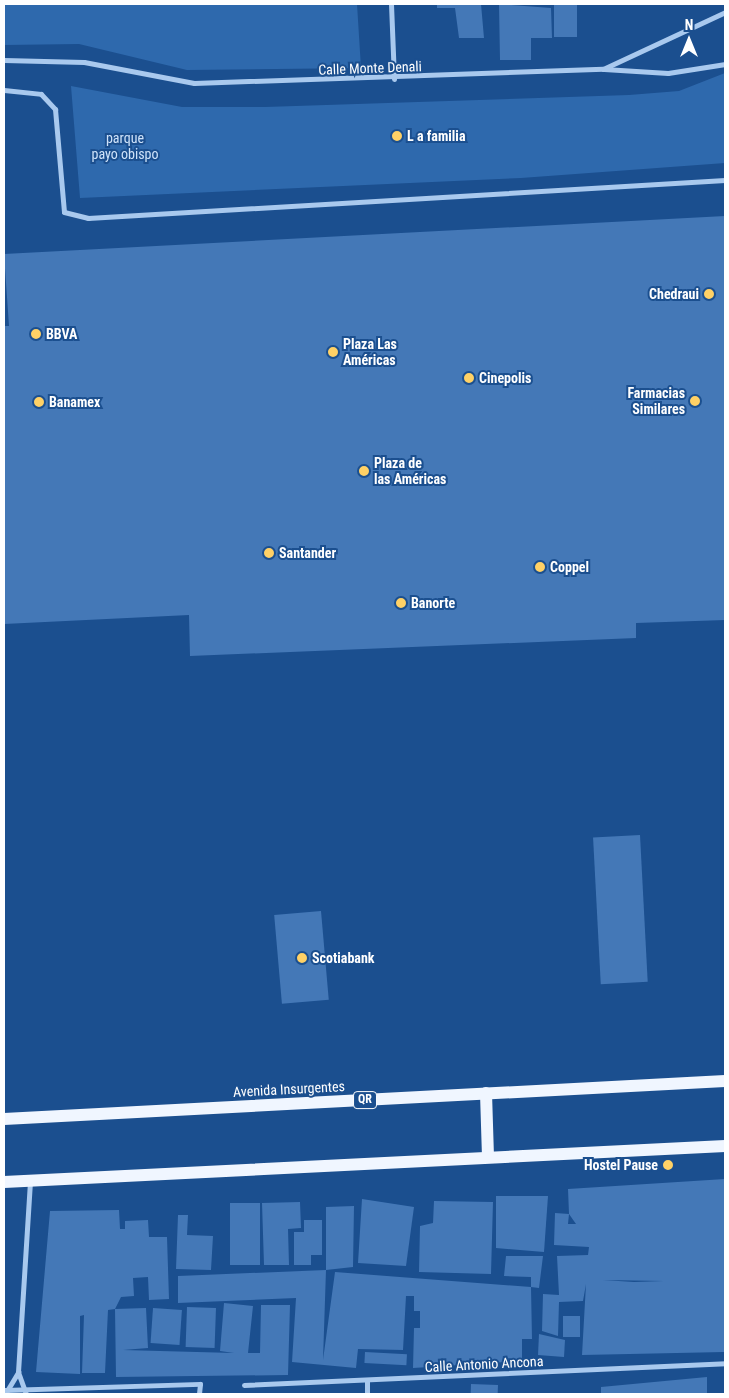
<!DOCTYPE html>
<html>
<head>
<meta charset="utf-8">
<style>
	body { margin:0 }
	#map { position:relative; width:729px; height:1398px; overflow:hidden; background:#1b4f8f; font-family:"Roboto Condensed",sans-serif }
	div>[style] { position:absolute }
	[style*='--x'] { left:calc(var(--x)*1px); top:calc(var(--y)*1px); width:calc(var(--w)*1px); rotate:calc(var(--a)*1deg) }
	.green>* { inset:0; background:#2e69ad }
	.building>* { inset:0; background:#4478b7; transform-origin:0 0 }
	.minor>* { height:5px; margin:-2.5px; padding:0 2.5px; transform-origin:2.5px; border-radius:2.5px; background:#a9c9ee }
	.primary>* { height:12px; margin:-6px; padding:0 6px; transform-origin:6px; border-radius:6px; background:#f0f6ff }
	.dots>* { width:14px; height:14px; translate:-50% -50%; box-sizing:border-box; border:2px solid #1b4f8f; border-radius:50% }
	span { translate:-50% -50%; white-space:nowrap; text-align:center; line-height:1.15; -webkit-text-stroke:4px #1b4f8f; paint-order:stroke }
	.shield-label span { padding:1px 4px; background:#1b4f8f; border:1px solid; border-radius:4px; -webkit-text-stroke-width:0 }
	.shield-label { font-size:12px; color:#fff; font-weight:700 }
	.street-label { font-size:14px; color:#fff }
	.poi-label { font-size:14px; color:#fff; font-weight:700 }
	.left { translate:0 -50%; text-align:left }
	.right { translate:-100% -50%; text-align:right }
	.park-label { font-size:14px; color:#cfe3fa }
	.frame { position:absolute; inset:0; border:5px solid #fff; pointer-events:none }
	.north { position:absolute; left:664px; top:15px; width:50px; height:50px; -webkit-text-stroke:4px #1b4f8f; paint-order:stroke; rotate:0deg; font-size:14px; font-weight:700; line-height:20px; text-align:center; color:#fff }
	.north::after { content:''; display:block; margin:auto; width:18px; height:22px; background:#fff; clip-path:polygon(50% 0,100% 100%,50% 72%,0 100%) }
</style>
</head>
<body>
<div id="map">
	<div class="green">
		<i style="clip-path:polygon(4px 4px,357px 4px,361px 68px,187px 70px,79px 44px,4px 45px)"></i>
		<i style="clip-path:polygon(725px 73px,725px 163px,521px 178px,80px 198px,71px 86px,182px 107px,265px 107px,629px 95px,679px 91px)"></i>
	</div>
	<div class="building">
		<i style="clip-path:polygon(437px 4px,481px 4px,484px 38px,459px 38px,455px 8px,437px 8px)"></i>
		<i style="clip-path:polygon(499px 4px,551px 8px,552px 38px,531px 38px,531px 60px,500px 60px)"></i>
		<i style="left:554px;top:4px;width:23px;height:33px"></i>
		<i style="clip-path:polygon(725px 216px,725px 620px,636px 623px,636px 638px,190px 656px,189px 615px,4px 624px,4px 326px,9px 326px,4px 254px)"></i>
		<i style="left:640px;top:835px;width:147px;height:47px;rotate:87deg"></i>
		<i style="left:321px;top:911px;width:89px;height:47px;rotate:85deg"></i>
		<i style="clip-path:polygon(evenodd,725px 1179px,724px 1352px,582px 1355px,586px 1284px,583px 1301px,559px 1302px,558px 1336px,542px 1331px,543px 1294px,559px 1295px,557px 1256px,588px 1255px,589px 1247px,554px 1245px,555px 1213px,569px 1214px,568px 1224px,576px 1224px,569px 1214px,568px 1189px,725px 1179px,603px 1280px,664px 1281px,634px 1282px,603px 1280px)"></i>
		<i style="clip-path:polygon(496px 1196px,548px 1196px,544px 1252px,496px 1248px)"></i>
		<i style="clip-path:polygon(362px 1199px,414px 1207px,406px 1266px,358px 1263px)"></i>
		<i style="clip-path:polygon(434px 1201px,493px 1202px,491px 1274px,419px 1272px,420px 1226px,433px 1223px)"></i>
		<i style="clip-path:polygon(300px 1202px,301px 1228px,288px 1229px,289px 1265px,264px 1265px,262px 1203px)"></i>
		<i style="left:230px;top:1203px;width:30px;height:62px"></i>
		<i style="clip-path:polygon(354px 1206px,353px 1267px,326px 1270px,323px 1360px,335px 1272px,531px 1287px,532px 1339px,522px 1339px,522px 1361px,413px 1368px,414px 1328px,420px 1328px,420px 1311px,414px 1311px,414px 1296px,406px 1296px,403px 1350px,358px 1349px,356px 1368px,292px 1362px,296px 1298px,178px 1303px,178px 1276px,326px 1270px,326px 1207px)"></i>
		<i style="clip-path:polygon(119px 1210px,120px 1229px,125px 1229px,125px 1221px,148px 1220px,149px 1237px,167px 1237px,169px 1299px,149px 1300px,148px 1277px,133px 1278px,134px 1296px,121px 1297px,115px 1309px,108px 1310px,105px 1373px,82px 1373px,84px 1315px,80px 1316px,80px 1374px,36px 1372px,50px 1211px)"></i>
		<i style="clip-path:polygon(178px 1215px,188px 1215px,187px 1235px,213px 1236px,211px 1270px,176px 1269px)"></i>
		<i style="clip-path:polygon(304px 1220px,322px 1220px,322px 1255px,311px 1255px,311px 1265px,294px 1265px,294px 1232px,304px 1232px)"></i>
		<i style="clip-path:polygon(506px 1256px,543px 1256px,539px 1288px,531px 1287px,531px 1277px,504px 1276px)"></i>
		<i style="clip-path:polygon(224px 1303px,253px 1306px,248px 1353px,260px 1353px,261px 1305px,290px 1305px,288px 1375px,116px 1377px,115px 1309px,146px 1308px,148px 1348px,123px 1350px,234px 1353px,220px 1351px)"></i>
		<i style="left:187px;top:1307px;width:29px;height:40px;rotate:2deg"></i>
		<i style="left:153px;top:1308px;width:29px;height:35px;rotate:4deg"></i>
		<i style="left:563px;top:1316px;width:17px;height:21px"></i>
		<i style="clip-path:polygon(539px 1334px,565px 1340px,564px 1357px,538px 1355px)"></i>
		<i style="left:365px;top:1352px;width:42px;height:11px;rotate:3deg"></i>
		<i style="clip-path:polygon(707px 1377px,707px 1394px,601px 1394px,601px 1387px)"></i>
		<i style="left:471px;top:1384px;width:27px;height:10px;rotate:2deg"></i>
	</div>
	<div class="minor">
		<i style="--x:391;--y:4;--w:75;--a:87.7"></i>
		<i style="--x:4;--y:60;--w:80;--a:1.4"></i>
		<i style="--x:84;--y:62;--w:112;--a:10.8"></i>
		<i style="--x:194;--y:83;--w:409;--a:-2"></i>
		<i style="--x:603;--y:69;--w:135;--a:-25"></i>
		<i style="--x:604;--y:69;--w:64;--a:3.6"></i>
		<i style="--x:668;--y:73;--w:58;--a:-9"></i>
		<i style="--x:4;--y:90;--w:37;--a:6"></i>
		<i style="--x:41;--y:94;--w:21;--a:47"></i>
		<i style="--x:55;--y:109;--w:103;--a:85"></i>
		<i style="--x:64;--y:212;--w:25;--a:14"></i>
		<i style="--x:88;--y:218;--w:638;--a:-3.41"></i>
		<i style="--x:244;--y:1385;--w:482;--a:-2.6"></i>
		<i style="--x:5;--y:1390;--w:195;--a:-1.8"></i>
		<i style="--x:200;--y:1384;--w:10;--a:96"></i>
		<i style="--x:5;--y:1394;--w:26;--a:-59"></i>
		<i style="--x:26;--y:1394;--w:23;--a:-110"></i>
		<i style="--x:18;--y:1372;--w:190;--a:-86.4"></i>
		<i style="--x:367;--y:1394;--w:13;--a:-90"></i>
	</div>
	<div class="primary">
		<i style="--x:486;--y:1093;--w:63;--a:88.2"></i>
		<i style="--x:4;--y:1119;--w:722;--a:-3.02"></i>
		<i style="--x:4;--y:1182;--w:722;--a:-2.86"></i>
	</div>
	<div class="dots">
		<i style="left:397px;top:136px;background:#ffd166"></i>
		<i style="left:709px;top:294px;background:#ffd166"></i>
		<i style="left:36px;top:334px;background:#ffd166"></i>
		<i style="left:333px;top:352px;background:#ffd166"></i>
		<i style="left:469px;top:378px;background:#ffd166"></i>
		<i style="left:695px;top:401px;background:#ffd166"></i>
		<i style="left:39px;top:402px;background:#ffd166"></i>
		<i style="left:364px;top:471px;background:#ffd166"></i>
		<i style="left:269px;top:553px;background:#ffd166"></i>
		<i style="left:540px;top:567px;background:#ffd166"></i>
		<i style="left:401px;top:603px;background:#ffd166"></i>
		<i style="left:302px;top:958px;background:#ffd166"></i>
		<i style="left:668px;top:1165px;background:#ffd166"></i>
	</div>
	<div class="shield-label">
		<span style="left:365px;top:1100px">QR</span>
	</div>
	<div class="street-label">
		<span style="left:370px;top:68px;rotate:-2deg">Calle Monte Denali</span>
		<span style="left:289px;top:1089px;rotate:-3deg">Avenida Insurgentes</span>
		<span style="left:484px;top:1364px;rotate:-3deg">Calle Antonio Ancona</span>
	</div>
	<div class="poi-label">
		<span class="left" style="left:407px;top:136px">L a familia</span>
		<span class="right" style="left:699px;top:294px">Chedraui</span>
		<span class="left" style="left:46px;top:334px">BBVA</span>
		<span class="left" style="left:343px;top:352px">Plaza Las<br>Américas</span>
		<span class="left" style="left:479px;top:378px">Cinepolis</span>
		<span class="right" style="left:685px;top:401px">Farmacias<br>Similares</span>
		<span class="left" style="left:49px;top:402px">Banamex</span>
		<span class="left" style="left:374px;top:471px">Plaza de<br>las Américas</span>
		<span class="left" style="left:279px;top:553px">Santander</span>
		<span class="left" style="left:550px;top:567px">Coppel</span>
		<span class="left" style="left:411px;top:603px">Banorte</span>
		<span class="left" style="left:312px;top:958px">Scotiabank</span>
		<span class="right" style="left:658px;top:1165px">Hostel Pause</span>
	</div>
	<div class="park-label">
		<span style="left:125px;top:146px">parque<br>payo obispo</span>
	</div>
	<div class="frame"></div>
	<div class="north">N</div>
</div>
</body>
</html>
